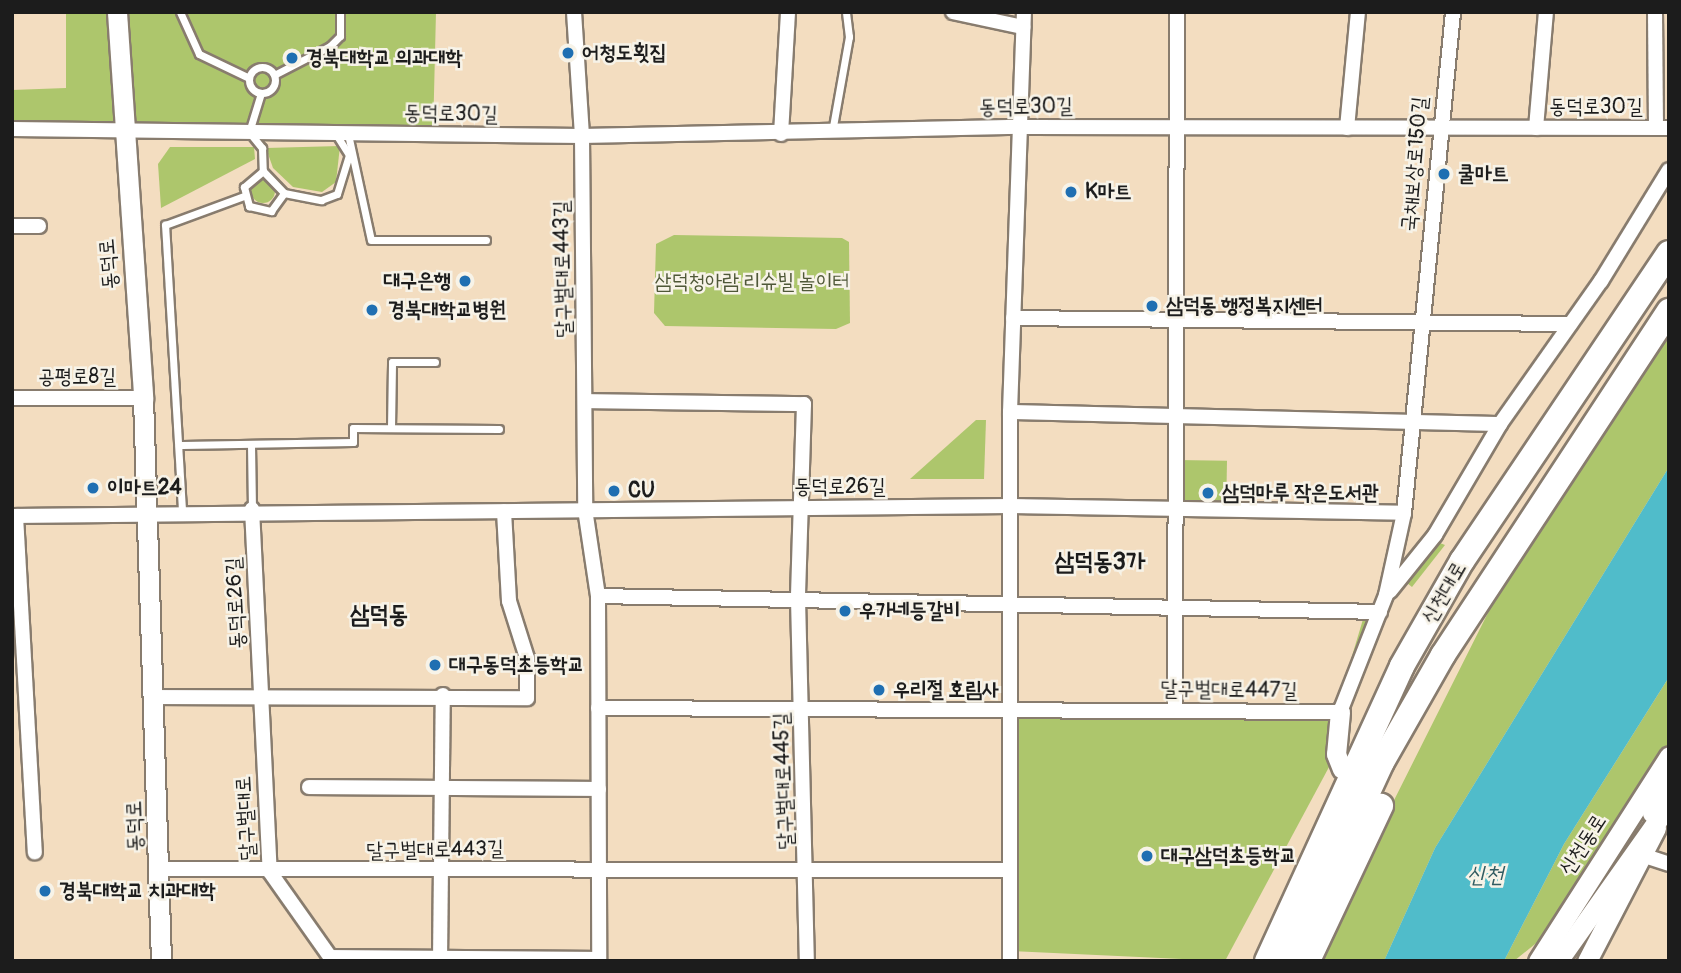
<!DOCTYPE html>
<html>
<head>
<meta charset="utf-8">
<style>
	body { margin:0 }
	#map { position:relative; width:1681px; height:973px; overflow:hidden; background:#f3ddc0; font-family:Pangolin,"Poor Story",sans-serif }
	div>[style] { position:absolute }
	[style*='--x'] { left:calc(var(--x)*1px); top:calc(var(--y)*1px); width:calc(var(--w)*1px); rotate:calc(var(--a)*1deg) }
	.green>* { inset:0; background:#adc66c; transform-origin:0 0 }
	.round { border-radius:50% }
	.water>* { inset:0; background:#50bcca }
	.roads { filter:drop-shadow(2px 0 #887c6e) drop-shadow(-2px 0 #887c6e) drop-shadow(0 2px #887c6e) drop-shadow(0 -2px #887c6e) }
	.lane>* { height:7px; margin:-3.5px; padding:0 3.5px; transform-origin:3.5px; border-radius:3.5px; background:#fff }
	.lane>.ring { margin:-3.5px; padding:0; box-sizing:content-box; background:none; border:7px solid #fff; border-radius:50% }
	.street>* { height:14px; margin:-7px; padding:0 7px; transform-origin:7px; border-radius:7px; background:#fff }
	.secondary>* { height:19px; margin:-9.5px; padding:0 9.5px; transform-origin:9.5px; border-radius:9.5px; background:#fff }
	.highway>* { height:24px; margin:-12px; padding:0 12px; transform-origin:12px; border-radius:12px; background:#fff }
	.dots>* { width:19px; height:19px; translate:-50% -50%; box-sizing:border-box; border:4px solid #f7f3e8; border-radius:50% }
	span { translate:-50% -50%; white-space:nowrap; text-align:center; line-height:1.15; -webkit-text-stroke:5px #f7f3e8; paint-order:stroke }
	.poi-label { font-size:21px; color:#1c1c1c; font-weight:700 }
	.left { translate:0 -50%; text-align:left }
	.right { translate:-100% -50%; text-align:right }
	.street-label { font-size:21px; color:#1c1c1c }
	.park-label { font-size:21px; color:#4f5838 }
	.water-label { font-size:23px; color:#315c62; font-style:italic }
	.quarter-label { font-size:24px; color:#1c1c1c; font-weight:700 }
	.frame { position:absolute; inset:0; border:14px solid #1c1c1c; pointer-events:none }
</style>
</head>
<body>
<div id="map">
	<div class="green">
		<i style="clip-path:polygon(66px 12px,436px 12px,433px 135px,12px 129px,12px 90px,66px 88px)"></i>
		<i style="clip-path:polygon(340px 146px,336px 182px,322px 192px,293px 187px,273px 168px,266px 148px)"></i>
		<i style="clip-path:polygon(170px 147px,254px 147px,255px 159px,161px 208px,158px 164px)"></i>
		<i class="round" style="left:251px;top:179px;width:24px;height:24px"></i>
		<i style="clip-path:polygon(674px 235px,842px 238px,849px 242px,850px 323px,836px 329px,665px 326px,654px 313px,656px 244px)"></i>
		<i style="clip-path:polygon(1669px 330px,1669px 467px,1435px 848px,1384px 961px,1320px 961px,1352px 884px,1517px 555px)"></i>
		<i style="clip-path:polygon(976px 420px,986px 420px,984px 479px,910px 479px)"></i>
		<i style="left:1177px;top:460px;width:50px;height:49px;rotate:1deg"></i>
		<i style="clip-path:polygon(1425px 537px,1445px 545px,1412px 587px,1407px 583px)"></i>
		<i style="clip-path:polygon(1364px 616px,1386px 618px,1356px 695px,1340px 696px)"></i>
		<i style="clip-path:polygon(1669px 677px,1669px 755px,1560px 924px,1514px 961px,1504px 961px,1564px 844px)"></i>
		<i style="clip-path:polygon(1011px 708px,1340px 712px,1336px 754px,1225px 961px,1010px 951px)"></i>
	</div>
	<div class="water">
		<i style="clip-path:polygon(1669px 467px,1669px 677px,1564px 844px,1504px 961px,1384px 961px,1435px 848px)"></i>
	</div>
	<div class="roads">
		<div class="lane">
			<i style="--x:180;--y:12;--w:46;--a:65.7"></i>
			<i style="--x:199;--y:54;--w:55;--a:25.6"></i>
			<i class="ring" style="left:249px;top:67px;width:19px;height:19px"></i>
			<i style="--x:274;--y:75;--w:63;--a:-27.4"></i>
			<i style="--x:330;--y:46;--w:14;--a:-45"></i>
			<i style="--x:340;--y:36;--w:24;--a:-90"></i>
			<i style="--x:261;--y:93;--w:41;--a:107.1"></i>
			<i style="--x:249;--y:132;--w:21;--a:51"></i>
			<i style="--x:262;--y:148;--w:23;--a:88"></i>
			<i style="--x:263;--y:171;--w:30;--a:46"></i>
			<i style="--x:284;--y:193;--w:38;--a:11"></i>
			<i style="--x:321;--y:200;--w:17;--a:-21"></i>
			<i style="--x:337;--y:194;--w:41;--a:-72.9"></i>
			<i style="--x:349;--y:155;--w:25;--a:-122"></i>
			<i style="--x:832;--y:132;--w:97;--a:-79.9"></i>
			<i style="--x:849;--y:37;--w:25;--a:-97"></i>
			<i style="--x:348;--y:134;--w:108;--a:77.8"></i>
			<i style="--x:371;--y:240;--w:115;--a:0"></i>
			<i style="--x:263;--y:171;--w:25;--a:140"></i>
			<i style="--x:244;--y:187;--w:20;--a:75"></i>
			<i style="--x:249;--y:206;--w:23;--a:13"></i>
			<i style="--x:271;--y:211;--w:22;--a:-54"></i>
			<i style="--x:391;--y:428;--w:66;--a:-89.1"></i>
			<i style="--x:392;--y:362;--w:43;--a:0"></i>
			<i style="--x:182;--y:445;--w:171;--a:-1"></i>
			<i style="--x:353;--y:442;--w:14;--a:-90"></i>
			<i style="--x:353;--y:428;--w:146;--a:0.4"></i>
			<i style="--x:251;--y:445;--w:64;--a:89.1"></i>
			<i style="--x:182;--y:510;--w:286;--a:-93.4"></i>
			<i style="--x:165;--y:225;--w:84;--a:-20.2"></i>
		</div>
		<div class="street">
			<i style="--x:574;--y:12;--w:124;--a:86.3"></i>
			<i style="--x:582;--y:136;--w:373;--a:89.5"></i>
			<i style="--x:585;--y:509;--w:88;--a:81.5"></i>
			<i style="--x:598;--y:596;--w:365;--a:89.8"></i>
			<i style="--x:953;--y:12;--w:72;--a:12.1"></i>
			<i style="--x:1655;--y:12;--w:116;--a:89.5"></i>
			<i style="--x:1347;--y:128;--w:117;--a:-84.6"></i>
			<i style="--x:1536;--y:128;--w:116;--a:-85.1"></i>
			<i style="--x:12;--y:129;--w:570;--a:0.7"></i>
			<i style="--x:582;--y:136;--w:438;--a:-1.2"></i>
			<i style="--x:1020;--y:127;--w:649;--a:0.09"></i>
			<i style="--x:781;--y:134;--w:122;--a:-86.7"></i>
			<i style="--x:12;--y:226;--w:27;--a:0"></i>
			<i style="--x:1013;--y:318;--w:557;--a:0.62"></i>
			<i style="--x:12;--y:398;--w:131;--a:0"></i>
			<i style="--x:586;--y:401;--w:218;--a:0.8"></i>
			<i style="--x:804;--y:404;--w:195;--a:91.8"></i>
			<i style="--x:798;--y:599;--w:362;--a:88.6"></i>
			<i style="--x:1010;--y:412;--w:490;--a:1.4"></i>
			<i style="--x:252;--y:509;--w:363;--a:87.2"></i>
			<i style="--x:270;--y:872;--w:109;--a:54.7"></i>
			<i style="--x:12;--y:516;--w:999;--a:-0.57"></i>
			<i style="--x:1011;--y:506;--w:393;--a:1"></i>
			<i style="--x:16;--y:516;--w:337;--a:86.8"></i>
			<i style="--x:1390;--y:591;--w:72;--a:-51.2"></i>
			<i style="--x:1435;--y:535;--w:129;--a:-59.6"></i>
			<i style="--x:1500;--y:424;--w:175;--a:-54.8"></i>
			<i style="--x:1601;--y:281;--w:130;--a:-58.5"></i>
			<i style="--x:598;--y:596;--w:782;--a:1.17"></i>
			<i style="--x:153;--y:697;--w:374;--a:0.2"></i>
			<i style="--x:527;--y:698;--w:40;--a:-90"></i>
			<i style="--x:527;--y:658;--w:60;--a:-107.5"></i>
			<i style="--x:509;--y:601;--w:90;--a:-93.2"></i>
			<i style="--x:598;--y:708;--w:742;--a:0.31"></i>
			<i style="--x:1340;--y:712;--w:126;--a:-68.5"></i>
			<i style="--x:1386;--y:595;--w:84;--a:-77.6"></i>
			<i style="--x:1404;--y:513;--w:503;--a:-84.41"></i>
			<i style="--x:1175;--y:710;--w:698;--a:-89.84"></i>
			<i style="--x:309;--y:787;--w:290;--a:0.4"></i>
			<i style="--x:1645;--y:856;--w:25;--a:18"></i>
			<i style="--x:159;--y:869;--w:851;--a:0.07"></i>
			<i style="--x:333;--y:957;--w:266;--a:0.4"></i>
			<i style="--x:440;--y:961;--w:266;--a:-89.4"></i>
			<i style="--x:1010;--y:961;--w:549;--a:-90"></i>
			<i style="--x:1010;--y:412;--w:400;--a:-88"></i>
		</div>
		<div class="secondary">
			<i style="--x:117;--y:12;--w:387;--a:86.1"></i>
			<i style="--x:143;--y:398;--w:563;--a:88.17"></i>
			<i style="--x:1340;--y:712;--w:42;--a:95.4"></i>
			<i style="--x:1336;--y:754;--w:16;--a:68"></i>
			<i style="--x:1652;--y:813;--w:34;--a:-60"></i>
			<i style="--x:1538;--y:961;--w:243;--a:-57.4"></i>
			<i style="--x:1558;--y:961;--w:192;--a:-54.7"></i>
			<i style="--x:1587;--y:961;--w:150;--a:-62.6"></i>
		</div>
		<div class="highway">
			<i style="--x:1311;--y:954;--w:164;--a:-64.7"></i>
			<i style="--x:1267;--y:961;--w:324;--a:-65.4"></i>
			<i style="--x:1402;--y:666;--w:121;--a:-60.3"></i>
			<i style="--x:1462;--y:561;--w:371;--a:-56.1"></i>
			<i style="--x:1290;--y:961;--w:219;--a:-65.2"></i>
			<i style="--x:1382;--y:762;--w:123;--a:-60.3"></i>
			<i style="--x:1443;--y:655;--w:412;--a:-56.7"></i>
		</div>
	</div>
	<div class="dots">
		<i style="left:568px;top:53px;background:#1f6fb2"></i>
		<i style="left:292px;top:58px;background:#1f6fb2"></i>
		<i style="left:1444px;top:174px;background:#1f6fb2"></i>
		<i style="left:1071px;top:192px;background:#1f6fb2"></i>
		<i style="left:465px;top:281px;background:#1f6fb2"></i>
		<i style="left:1152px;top:306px;background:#1f6fb2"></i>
		<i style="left:372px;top:310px;background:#1f6fb2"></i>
		<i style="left:93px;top:488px;background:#1f6fb2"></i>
		<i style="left:614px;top:491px;background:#1f6fb2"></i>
		<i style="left:1208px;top:493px;background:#1f6fb2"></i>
		<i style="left:845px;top:611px;background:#1f6fb2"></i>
		<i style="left:435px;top:665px;background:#1f6fb2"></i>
		<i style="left:879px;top:690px;background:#1f6fb2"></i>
		<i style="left:1147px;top:856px;background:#1f6fb2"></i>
		<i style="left:45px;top:891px;background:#1f6fb2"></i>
	</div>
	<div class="poi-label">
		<span class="left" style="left:582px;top:53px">어청도횟집</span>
		<span class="left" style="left:306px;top:58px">경북대학교 의과대학</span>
		<span class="left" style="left:1458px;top:174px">쿨마트</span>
		<span class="left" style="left:1085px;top:192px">K마트</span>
		<span class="right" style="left:451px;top:281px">대구은행</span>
		<span class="left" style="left:1166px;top:306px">삼덕동 행정복지센터</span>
		<span class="left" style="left:388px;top:310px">경북대학교병원</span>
		<span class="left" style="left:107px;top:488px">이마트24</span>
		<span class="left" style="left:628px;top:491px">CU</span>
		<span class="left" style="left:1222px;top:493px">삼덕마루 작은도서관</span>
		<span class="left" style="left:859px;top:611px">우가네등갈비</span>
		<span class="left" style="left:449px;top:665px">대구동덕초등학교</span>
		<span class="left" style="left:893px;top:690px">우리절 호림사</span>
		<span class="left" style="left:1161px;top:856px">대구삼덕초등학교</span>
		<span class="left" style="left:59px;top:891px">경북대학교 치과대학</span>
	</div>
	<div class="street-label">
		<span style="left:1026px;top:107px;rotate:-1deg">동덕로30길</span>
		<span style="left:1596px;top:107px">동덕로30길</span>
		<span style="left:451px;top:114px;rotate:1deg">동덕로30길</span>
		<span style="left:1415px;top:164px;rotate:-85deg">국채보상로150길</span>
		<span style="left:109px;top:264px;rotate:-95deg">동덕로</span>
		<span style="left:563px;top:269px;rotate:-91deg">달구벌대로443길</span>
		<span style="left:77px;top:377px">공평로8길</span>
		<span style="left:840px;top:487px">동덕로26길</span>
		<span style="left:1444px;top:593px;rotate:-60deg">신천대로</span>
		<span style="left:236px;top:603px;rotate:-93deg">동덕로26길</span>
		<span style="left:1229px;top:690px;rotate:1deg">달구벌대로447길</span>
		<span style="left:784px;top:781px;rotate:-92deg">달구벌대로445길</span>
		<span style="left:246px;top:818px;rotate:-93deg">달구벌대로</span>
		<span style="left:135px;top:826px;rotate:-92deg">동덕로</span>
		<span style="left:1583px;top:845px;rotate:-57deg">신천동로</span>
		<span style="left:435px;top:850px;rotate:-1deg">달구벌대로443길</span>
	</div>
	<div class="park-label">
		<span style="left:752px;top:282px">삼덕청아람 리슈빌 놀이터</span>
	</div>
	<div class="water-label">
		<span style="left:1485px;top:875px">신천</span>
	</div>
	<div class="quarter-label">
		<span style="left:1100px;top:562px">삼덕동3가</span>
		<span style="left:379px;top:615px">삼덕동</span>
	</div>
	<div class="frame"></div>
</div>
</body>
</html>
